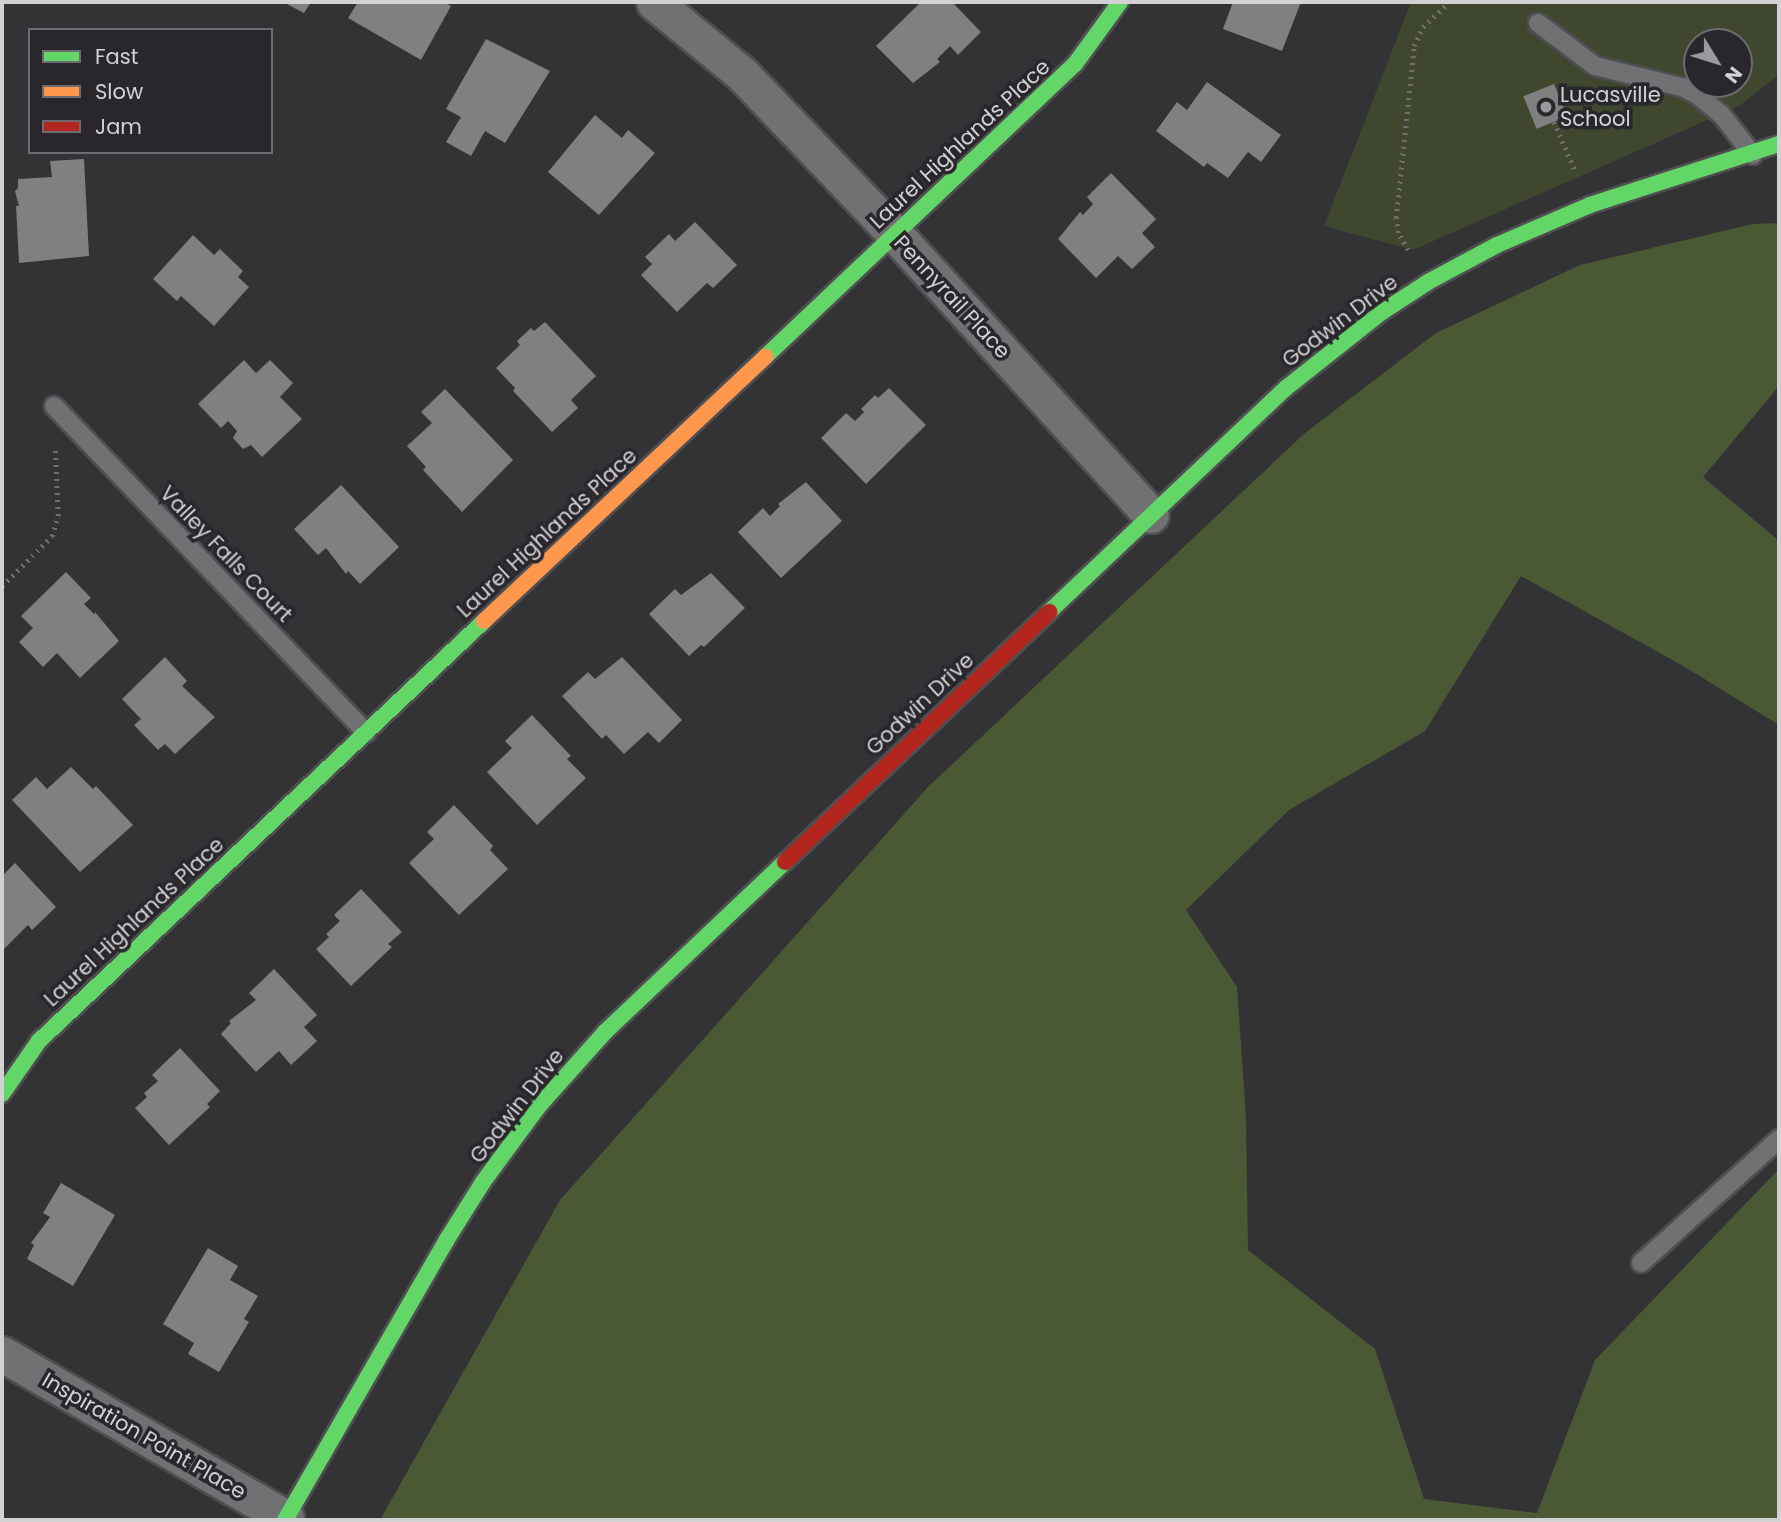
<!DOCTYPE html>
<html>
<head>
<meta charset="utf-8">
<style>
	body { margin:0 }
	#map { position:relative; width:1781px; height:1522px; overflow:hidden; background:#333235; font-family:Poppins,sans-serif }
	div>[style] { position:absolute }
	[style*='--x'] { left:calc(var(--x)*1px); top:calc(var(--y)*1px); width:calc(var(--w)*1px); rotate:calc(var(--a)*1deg) }
	.green>* { inset:0; background:#3f482f }
	.forest>* { inset:0; background:#4b5834 }
	.building>* { inset:0; background:#817f7f; transform-origin:0 0 }
	.path>* { height:4.5px; margin-top:-2.25px; transform-origin:0; background:repeating-linear-gradient(90deg,#707071 0 2px,transparent 0 7px) }
	.roads { filter:drop-shadow(2px 0 #4f4e51) drop-shadow(-2px 0 #4f4e51) drop-shadow(0 2px #4f4e51) drop-shadow(0 -2px #4f4e51) }
	.lane>* { height:18px; margin:-9px; padding:0 9px; transform-origin:9px; border-radius:9px; background:#717072 }
	.street>* { height:35px; margin:-17.5px; padding:0 17.5px; transform-origin:17.5px; border-radius:17.5px; background:#717072 }
	.fast>* { height:16px; margin:-8px; padding:0 8px; transform-origin:8px; border-radius:8px; background:#63d668 }
	.slow>* { height:16px; margin:-8px; padding:0 8px; transform-origin:8px; border-radius:8px; background:#ff974d }
	.jam>* { height:16px; margin:-8px; padding:0 8px; transform-origin:8px; border-radius:8px; background:#b3261e }
	.dots>* { width:19px; height:19px; translate:-50% -50%; box-sizing:border-box; border:4px solid #29272c; border-radius:50% }
	span { translate:-50% -50%; white-space:nowrap; text-align:center; line-height:1.15; -webkit-text-stroke:7px #29272c; paint-order:stroke }
	.poi-label { font-size:21px; color:#d2d1d4 }
	.left { translate:0 -50%; text-align:left }
	.street-label { font-size:21px; color:#d2d1d4 }
	.frame { position:absolute; inset:0; border:4px solid #d2d1d4; pointer-events:none }
	.legend { position:absolute; left:28px; top:28px; width:245px; height:126px; box-sizing:border-box; background:#29272c; border:2px solid #6d6b6f; margin:0; padding:9px 12px; list-style:none; font-size:21px; color:#d2d1d4 }
	.legend li { display:flex; align-items:center; gap:14px; height:35px }
	.legend b { width:35px; border:2px solid #6d6b6f }
	.north { position:absolute; left:1683px; top:28px; width:70px; height:70px; box-sizing:border-box; background:#29272c; border:2px solid #6d6b6f; border-radius:50%; rotate:128deg; font-size:19px; font-weight:700; line-height:28px; text-align:center; color:#d2d1d4 }
	.north::after { content:''; display:block; margin:auto; width:24px; height:32px; background:#9a999c; clip-path:polygon(50% 0,100% 100%,50% 72%,0 100%) }
</style>
</head>
<body>
<div id="map">
	<div class="green">
		<i style="clip-path:polygon(evenodd,1411px 2px,1779px 2px,1779px 75px,1739px 106px,1413px 250px,1324px 226px,1411px 2px,1697px 42px,1739px 42px,1739px 84px,1697px 84px,1697px 42px)"></i>
	</div>
	<div class="forest">
		<i style="clip-path:polygon(1779px 223px,1779px 386px,1703px 477px,1779px 541px,1779px 725px,1685px 667px,1521px 576px,1425px 731px,1289px 810px,1186px 910px,1237px 987px,1246px 1118px,1248px 1250px,1375px 1349px,1424px 1499px,1537px 1513px,1595px 1360px,1779px 1169px,1779px 1520px,380px 1520px,560px 1200px,928px 787px,1305px 433px,1436px 333px,1580px 265px,1753px 224px)"></i>
	</div>
	<div class="building">
		<i style="clip-path:polygon(283px 2px,311px 2px,304px 13px)"></i>
		<i style="clip-path:polygon(358px 2px,444px 2px,451px 6px,421px 60px,348px 18px)"></i>
		<i style="clip-path:polygon(921px 2px,952px 2px,981px 32px,958px 55px,950px 46px,937px 59px,940px 62px,913px 83px,876px 46px)"></i>
		<i style="clip-path:polygon(1233px 2px,1301px 2px,1282px 51px,1223px 29px)"></i>
		<i style="clip-path:polygon(486px 39px,550px 71px,505px 143px,485px 131px,471px 156px,446px 142px,461px 117px,446px 109px)"></i>
		<i style="clip-path:polygon(1207px 82px,1281px 135px,1261px 162px,1248px 152px,1228px 178px,1207px 163px,1204px 167px,1156px 131px,1177px 102px,1187px 110px)"></i>
		<i style="left:1554px;top:84px;width:35px;height:33px;rotate:68deg"></i>
		<i style="clip-path:polygon(595px 115px,622px 138px,628px 130px,655px 153px,599px 215px,548px 172px)"></i>
		<i style="clip-path:polygon(84px 159px,89px 256px,19px 263px,16px 206px,19px 206px,15px 191px,18px 188px,18px 179px,52px 177px,50px 161px)"></i>
		<i style="clip-path:polygon(1111px 173px,1156px 219px,1142px 233px,1155px 247px,1132px 269px,1118px 256px,1096px 278px,1058px 239px,1080px 212px,1083px 215px,1093px 204px,1087px 197px)"></i>
		<i style="clip-path:polygon(695px 222px,737px 265px,713px 288px,707px 283px,677px 312px,641px 275px,652px 264px,645px 257px,669px 234px,675px 241px)"></i>
		<i style="clip-path:polygon(193px 235px,214px 255px,220px 249px,243px 271px,238px 277px,249px 287px,214px 326px,181px 296px,177px 301px,153px 279px)"></i>
		<i style="clip-path:polygon(545px 322px,596px 376px,571px 400px,578px 408px,552px 432px,513px 391px,515px 388px,496px 368px,520px 345px,517px 341px,531px 328px,534px 331px)"></i>
		<i style="clip-path:polygon(244px 360px,256px 373px,270px 360px,293px 383px,280px 397px,302px 419px,262px 457px,251px 445px,243px 449px,233px 438px,237px 431px,228px 421px,221px 428px,198px 404px)"></i>
		<i style="clip-path:polygon(889px 388px,926px 425px,866px 484px,821px 438px,846px 413px,855px 421px,864px 412px,861px 409px,875px 395px,878px 398px)"></i>
		<i style="clip-path:polygon(445px 389px,513px 460px,462px 512px,423px 470px,426px 467px,407px 446px,432px 423px,421px 412px)"></i>
		<i style="clip-path:polygon(806px 482px,842px 521px,781px 578px,738px 532px,763px 508px,770px 516px,780px 506px,778px 504px)"></i>
		<i style="clip-path:polygon(341px 485px,399px 547px,360px 584px,348px 571px,346px 574px,326px 548px,318px 555px,294px 529px)"></i>
		<i style="clip-path:polygon(66px 572px,91px 598px,84px 604px,94px 614px,95px 612px,119px 641px,80px 678px,57px 653px,43px 667px,19px 642px,33px 628px,21px 616px)"></i>
		<i style="clip-path:polygon(711px 573px,745px 608px,704px 647px,701px 645px,689px 656px,649px 614px,675px 589px,681px 595px)"></i>
		<i style="clip-path:polygon(165px 657px,187px 681px,182px 686px,215px 717px,175px 754px,165px 744px,158px 750px,134px 725px,141px 719px,122px 699px)"></i>
		<i style="clip-path:polygon(622px 657px,682px 720px,659px 743px,648px 732px,624px 754px,606px 735px,602px 739px,562px 696px,588px 672px,595px 679px)"></i>
		<i style="clip-path:polygon(532px 715px,571px 756px,567px 759px,586px 778px,537px 825px,487px 772px,512px 748px,505px 741px)"></i>
		<i style="clip-path:polygon(71px 767px,93px 789px,96px 786px,133px 825px,80px 872px,12px 800px,36px 777px,47px 789px)"></i>
		<i style="clip-path:polygon(454px 805px,493px 846px,490px 850px,508px 869px,459px 915px,409px 863px,434px 839px,427px 832px)"></i>
		<i style="clip-path:polygon(15px 863px,56px 907px,32px 930px,28px 925px,2px 951px,2px 876px)"></i>
		<i style="clip-path:polygon(361px 889px,402px 932px,388px 944px,392px 947px,351px 986px,316px 949px,329px 937px,326px 934px,340px 921px,334px 915px)"></i>
		<i style="clip-path:polygon(274px 969px,317px 1015px,304px 1027px,317px 1041px,291px 1065px,279px 1051px,256px 1072px,221px 1034px,231px 1023px,229px 1021px,256px 1000px,249px 993px)"></i>
		<i style="clip-path:polygon(180px 1048px,220px 1091px,207px 1104px,210px 1107px,169px 1145px,135px 1108px,147px 1097px,144px 1093px,158px 1081px,152px 1075px)"></i>
		<i style="clip-path:polygon(61px 1183px,115px 1215px,73px 1286px,27px 1259px,34px 1245px,31px 1243px,50px 1217px,43px 1213px)"></i>
		<i style="clip-path:polygon(208px 1248px,238px 1266px,230px 1280px,258px 1296px,244px 1319px,249px 1322px,219px 1372px,188px 1354px,194px 1343px,163px 1324px)"></i>
	</div>
	<div class="path">
		<i style="--x:1554;--y:122;--w:55;--a:66.3"></i>
		<i style="--x:1408;--y:250;--w:20;--a:-120"></i>
		<i style="--x:1398;--y:233;--w:15;--a:-98"></i>
		<i style="--x:1396;--y:218;--w:173;--a:-84"></i>
		<i style="--x:1414;--y:46;--w:21;--a:-65"></i>
		<i style="--x:1423;--y:27;--w:36;--a:-44"></i>
		<i style="--x:2;--y:586;--w:71;--a:-45"></i>
		<i style="--x:52;--y:536;--w:21;--a:-73"></i>
		<i style="--x:58;--y:516;--w:68;--a:-92.5"></i>
	</div>
	<div class="roads">
		<div class="lane">
			<i style="--x:1538;--y:23;--w:71;--a:37"></i>
			<i style="--x:1595;--y:66;--w:89;--a:13.6"></i>
			<i style="--x:1682;--y:87;--w:16;--a:27"></i>
			<i style="--x:1696;--y:94;--w:32;--a:39"></i>
			<i style="--x:1721;--y:114;--w:52;--a:52"></i>
			<i style="--x:54;--y:406;--w:452;--a:46.3"></i>
			<i style="--x:1641;--y:1263;--w:186;--a:-41.9"></i>
		</div>
		<div class="street">
			<i style="--x:654;--y:2;--w:114;--a:39.3"></i>
			<i style="--x:742;--y:74;--w:221;--a:46.3"></i>
			<i style="--x:895;--y:234;--w:380;--a:47.7"></i>
			<i style="--x:2;--y:1354;--w:328;--a:30"></i>
		</div>
		<div class="fast">
			<i style="--x:765;--y:357;--w:427;--a:-43.4"></i>
			<i style="--x:1075;--y:64;--w:77;--a:-54"></i>
			<i style="--x:1049;--y:612;--w:326;--a:-43.4"></i>
			<i style="--x:1286;--y:388;--w:122;--a:-38.4"></i>
			<i style="--x:1382;--y:312;--w:55;--a:-33.1"></i>
			<i style="--x:1428;--y:282;--w:78;--a:-28.2"></i>
			<i style="--x:1497;--y:245;--w:101;--a:-23.3"></i>
			<i style="--x:1590;--y:205;--w:199;--a:-17.9"></i>
			<i style="--x:2;--y:1094;--w:65;--a:-55.1"></i>
			<i style="--x:39;--y:1041;--w:612;--a:-43.34"></i>
			<i style="--x:285;--y:1520;--w:322;--a:-60"></i>
			<i style="--x:446;--y:1241;--w:70;--a:-57.9"></i>
			<i style="--x:483;--y:1182;--w:93;--a:-53.7"></i>
			<i style="--x:538;--y:1107;--w:101;--a:-48.2"></i>
			<i style="--x:605;--y:1032;--w:248;--a:-43.4"></i>
		</div>
		<div class="slow">
			<i style="--x:484;--y:621;--w:386;--a:-43.2"></i>
		</div>
		<div class="jam">
			<i style="--x:785;--y:862;--w:364;--a:-43.4"></i>
		</div>
	</div>
	<div class="dots">
		<i style="left:1546px;top:107px;background:#9a999c"></i>
	</div>
	<div class="poi-label">
		<span class="left" style="left:1560px;top:107px">Lucasville<br>School</span>
	</div>
	<div class="street-label">
		<span style="left:960px;top:144px;rotate:-43deg">Laurel Highlands Place</span>
		<span style="left:952px;top:297px;rotate:47deg">Pennyrail Place</span>
		<span style="left:1340px;top:321px;rotate:-37deg">Godwin Drive</span>
		<span style="left:547px;top:533px;rotate:-43deg">Laurel Highlands Place</span>
		<span style="left:226px;top:554px;rotate:46deg">Valley Falls Court</span>
		<span style="left:920px;top:704px;rotate:-43deg">Godwin Drive</span>
		<span style="left:134px;top:922px;rotate:-43deg">Laurel Highlands Place</span>
		<span style="left:517px;top:1106px;rotate:-52deg">Godwin Drive</span>
		<span style="left:144px;top:1436px;rotate:30deg">Inspiration Point Place</span>
	</div>
	<div class="frame"></div>
	<ul class="legend">
	<li><b style="height:9px;background:#63d668"></b>Fast</li>
	<li><b style="height:9px;background:#ff974d"></b>Slow</li>
	<li><b style="height:9px;background:#b3261e"></b>Jam</li>
	</ul>
	<div class="north">N</div>
</div>
</body>
</html>
